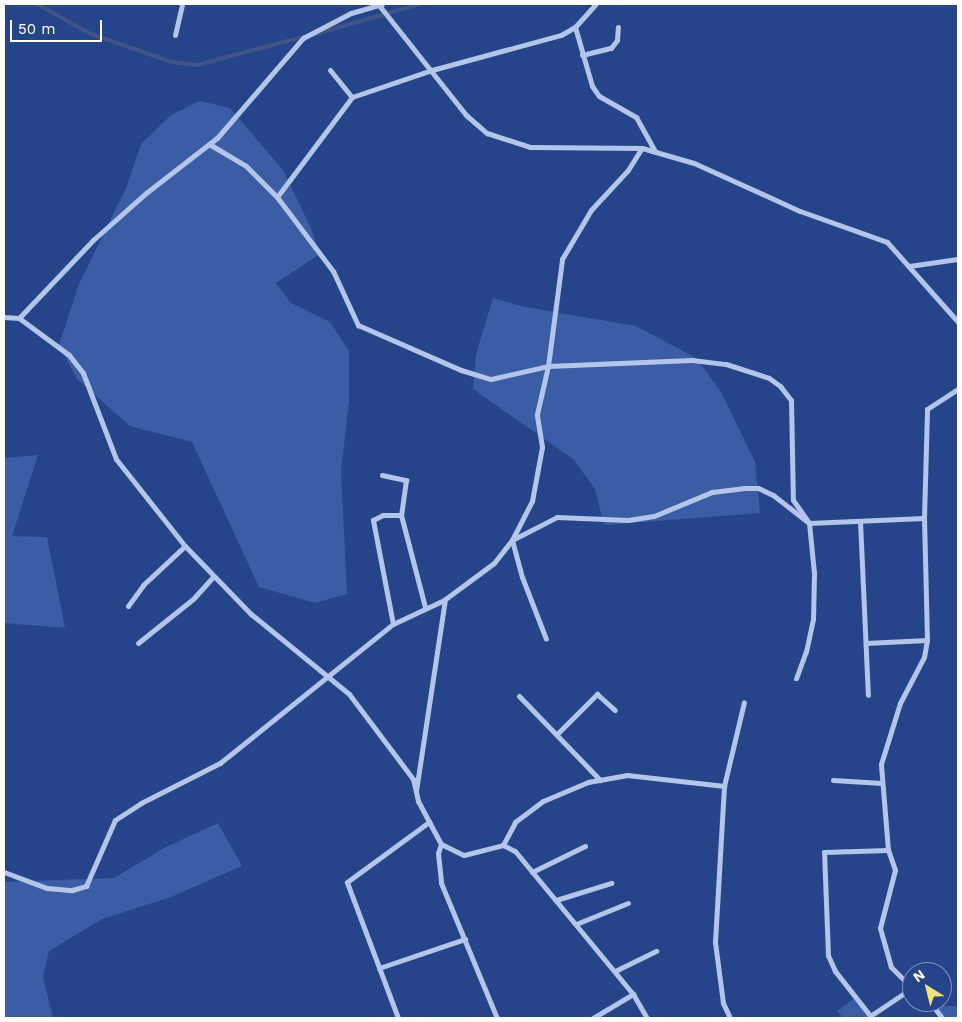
<!DOCTYPE html>
<html>
<head>
<meta charset="utf-8">
<style>
	body { margin:0 }
	#map { position:relative; width:962px; height:1022px; overflow:hidden; background:#264489; font-family:"Work Sans",sans-serif }
	div>[style] { position:absolute }
	[style*='--x'] { left:calc(var(--x)*1px); top:calc(var(--y)*1px); width:calc(var(--w)*1px); rotate:calc(var(--a)*1deg) }
	.green>* { inset:0; background:#3b5da6 }
	.stream>* { height:4px; margin:-2px; padding:0 2px; transform-origin:2px; border-radius:2px; background:#3f5587 }
	.minor>* { height:5px; margin:-2.5px; padding:0 2.5px; transform-origin:2.5px; border-radius:2.5px; background:#b3c5e9 }
	span { translate:-50% -50%; white-space:nowrap; text-align:center; line-height:1.15; -webkit-text-stroke:4px #264489; paint-order:stroke }
	.frame { position:absolute; inset:0; border:5px solid #fff; pointer-events:none }
	.north { position:absolute; left:902px; top:962px; width:50px; height:50px; box-sizing:border-box; background:#264489; border:1px solid #7d8fb8; border-radius:50%; rotate:324deg; font-size:14px; font-weight:700; line-height:20px; text-align:center; color:#fff }
	.north::after { content:''; display:block; margin:auto; width:18px; height:22px; background:#f2df78; clip-path:polygon(50% 0,100% 100%,50% 72%,0 100%) }
	.scale { position:absolute; left:10px; top:20px; width:92px; height:22px; box-sizing:border-box; border:2px solid #fff; border-top:0; padding-left:6px; font-size:15px; line-height:18px; white-space:nowrap; color:#fff; -webkit-text-stroke:4px #264489; paint-order:stroke }
</style>
</head>
<body>
<div id="map">
	<div class="green">
		<i style="clip-path:polygon(200px 101px,230px 108px,283px 170px,311px 228px,320px 254px,276px 283px,291px 303px,330px 322px,349px 351px,349px 401px,341px 472px,347px 594px,315px 603px,259px 587px,192px 442px,130px 426px,77px 379px,59px 345px,79px 284px,126px 188px,141px 144px,171px 115px)"></i>
		<i style="clip-path:polygon(493px 298px,525px 307px,636px 326px,696px 358px,721px 392px,755px 462px,760px 513px,604px 525px,595px 489px,573px 459px,473px 389px,476px 354px)"></i>
		<i style="clip-path:polygon(38px 455px,12px 536px,47px 537px,65px 628px,4px 623px,4px 458px)"></i>
		<i style="clip-path:polygon(218px 823px,242px 866px,171px 897px,102px 919px,49px 951px,43px 977px,53px 1018px,4px 1018px,4px 882px,114px 878px,164px 848px)"></i>
		<i style="clip-path:polygon(856px 997px,871px 1018px,843px 1018px,837px 1011px)"></i>
		<i style="clip-path:polygon(934px 1006px,958px 1006px,958px 1018px,939px 1018px)"></i>
	</div>
	<div class="stream">
		<i style="--x:37;--y:4;--w:62;--a:29.1"></i>
		<i style="--x:91;--y:34;--w:86;--a:19.1"></i>
		<i style="--x:172;--y:62;--w:25;--a:7"></i>
		<i style="--x:197;--y:65;--w:110;--a:-14.8"></i>
		<i style="--x:312;--y:35;--w:112;--a:-16"></i>
	</div>
	<div class="minor">
		<i style="--x:378;--y:4;--w:142;--a:51.6"></i>
		<i style="--x:466;--y:115;--w:28;--a:41"></i>
		<i style="--x:487;--y:133;--w:45;--a:18"></i>
		<i style="--x:530;--y:147;--w:112;--a:0.5"></i>
		<i style="--x:642;--y:148;--w:54;--a:16.1"></i>
		<i style="--x:694;--y:163;--w:116;--a:24.4"></i>
		<i style="--x:800;--y:211;--w:92;--a:19.6"></i>
		<i style="--x:887;--y:242;--w:107;--a:48.4"></i>
		<i style="--x:575;--y:27;--w:61;--a:73.9"></i>
		<i style="--x:592;--y:86;--w:12;--a:55"></i>
		<i style="--x:599;--y:96;--w:43;--a:29.6"></i>
		<i style="--x:636;--y:117;--w:38;--a:61"></i>
		<i style="--x:175;--y:35;--w:32;--a:-77"></i>
		<i style="--x:582;--y:55;--w:30;--a:-14"></i>
		<i style="--x:611;--y:48;--w:10;--a:-53"></i>
		<i style="--x:617;--y:40;--w:13;--a:-86"></i>
		<i style="--x:330;--y:70;--w:35;--a:51"></i>
		<i style="--x:209;--y:144;--w:43;--a:30.7"></i>
		<i style="--x:246;--y:166;--w:44;--a:45"></i>
		<i style="--x:277;--y:197;--w:93;--a:52.9"></i>
		<i style="--x:333;--y:271;--w:60;--a:65.2"></i>
		<i style="--x:358;--y:325;--w:112;--a:23.6"></i>
		<i style="--x:461;--y:370;--w:31;--a:17"></i>
		<i style="--x:491;--y:379;--w:58;--a:-12.8"></i>
		<i style="--x:548;--y:366;--w:144;--a:-2.4"></i>
		<i style="--x:692;--y:360;--w:34;--a:7"></i>
		<i style="--x:726;--y:364;--w:45;--a:18"></i>
		<i style="--x:769;--y:378;--w:14;--a:36"></i>
		<i style="--x:780;--y:386;--w:18;--a:52"></i>
		<i style="--x:791;--y:400;--w:100;--a:88.9"></i>
		<i style="--x:793;--y:500;--w:28;--a:55"></i>
		<i style="--x:809;--y:523;--w:50;--a:84.3"></i>
		<i style="--x:814;--y:573;--w:46;--a:91.2"></i>
		<i style="--x:813;--y:619;--w:33;--a:102"></i>
		<i style="--x:806;--y:651;--w:29;--a:110"></i>
		<i style="--x:277;--y:197;--w:125;--a:-53.1"></i>
		<i style="--x:352;--y:97;--w:84;--a:-18.6"></i>
		<i style="--x:432;--y:70;--w:134;--a:-15.2"></i>
		<i style="--x:561;--y:35;--w:16;--a:-30"></i>
		<i style="--x:575;--y:27;--w:31;--a:-48"></i>
		<i style="--x:909;--y:266;--w:49;--a:-8.1"></i>
		<i style="--x:4;--y:317;--w:15;--a:4"></i>
		<i style="--x:19;--y:318;--w:62;--a:36.5"></i>
		<i style="--x:69;--y:355;--w:23;--a:52"></i>
		<i style="--x:83;--y:373;--w:92;--a:69"></i>
		<i style="--x:116;--y:459;--w:111;--a:51.6"></i>
		<i style="--x:185;--y:546;--w:95;--a:45.9"></i>
		<i style="--x:251;--y:614;--w:127;--a:39.2"></i>
		<i style="--x:349;--y:694;--w:106;--a:53"></i>
		<i style="--x:413;--y:779;--w:23;--a:77"></i>
		<i style="--x:418;--y:801;--w:49;--a:61.9"></i>
		<i style="--x:441;--y:844;--w:25;--a:26"></i>
		<i style="--x:464;--y:855;--w:40;--a:-14.4"></i>
		<i style="--x:503;--y:845;--w:13;--a:27"></i>
		<i style="--x:515;--y:851;--w:185;--a:50.5"></i>
		<i style="--x:633;--y:994;--w:28;--a:60"></i>
		<i style="--x:19;--y:318;--w:108;--a:-46.5"></i>
		<i style="--x:93;--y:240;--w:71;--a:-41.6"></i>
		<i style="--x:146;--y:193;--w:90;--a:-37.8"></i>
		<i style="--x:217;--y:138;--w:132;--a:-49.3"></i>
		<i style="--x:303;--y:38;--w:54;--a:-27.5"></i>
		<i style="--x:351;--y:13;--w:32;--a:-16"></i>
		<i style="--x:382;--y:475;--w:25;--a:12"></i>
		<i style="--x:406;--y:480;--w:35;--a:98"></i>
		<i style="--x:401;--y:515;--w:95;--a:75.4"></i>
		<i style="--x:860;--y:521;--w:174;--a:87.4"></i>
		<i style="--x:514;--y:539;--w:48;--a:-27.1"></i>
		<i style="--x:557;--y:517;--w:71;--a:2.4"></i>
		<i style="--x:628;--y:520;--w:26;--a:-9"></i>
		<i style="--x:654;--y:516;--w:63;--a:-22.5"></i>
		<i style="--x:712;--y:492;--w:31;--a:-7"></i>
		<i style="--x:743;--y:488;--w:15;--a:0"></i>
		<i style="--x:758;--y:488;--w:17;--a:25"></i>
		<i style="--x:773;--y:495;--w:46;--a:37.9"></i>
		<i style="--x:809;--y:523;--w:115;--a:-2.5"></i>
		<i style="--x:512;--y:540;--w:38;--a:75"></i>
		<i style="--x:522;--y:577;--w:66;--a:68.8"></i>
		<i style="--x:128;--y:606;--w:26;--a:-54"></i>
		<i style="--x:143;--y:585;--w:57;--a:-42.9"></i>
		<i style="--x:393;--y:624;--w:106;--a:-100.9"></i>
		<i style="--x:373;--y:520;--w:11;--a:-27"></i>
		<i style="--x:383;--y:515;--w:18;--a:0"></i>
		<i style="--x:138;--y:643;--w:70;--a:-38.7"></i>
		<i style="--x:193;--y:599;--w:30;--a:-48"></i>
		<i style="--x:866;--y:643;--w:61;--a:-2.8"></i>
		<i style="--x:519;--y:696;--w:117;--a:46"></i>
		<i style="--x:557;--y:734;--w:57;--a:-45"></i>
		<i style="--x:597;--y:694;--w:24;--a:42"></i>
		<i style="--x:833;--y:780;--w:49;--a:3.5"></i>
		<i style="--x:416;--y:791;--w:194;--a:-81.4"></i>
		<i style="--x:441;--y:844;--w:9;--a:108"></i>
		<i style="--x:438;--y:853;--w:30;--a:84"></i>
		<i style="--x:441;--y:883;--w:146;--a:67.5"></i>
		<i style="--x:503;--y:845;--w:26;--a:-62"></i>
		<i style="--x:515;--y:822;--w:35;--a:-37"></i>
		<i style="--x:543;--y:801;--w:49;--a:-22.9"></i>
		<i style="--x:588;--y:782;--w:40;--a:-10"></i>
		<i style="--x:627;--y:775;--w:98;--a:6.5"></i>
		<i style="--x:4;--y:872;--w:46;--a:20.4"></i>
		<i style="--x:47;--y:888;--w:25;--a:5"></i>
		<i style="--x:72;--y:890;--w:15;--a:-16"></i>
		<i style="--x:86;--y:886;--w:72;--a:-66.3"></i>
		<i style="--x:115;--y:820;--w:31;--a:-33"></i>
		<i style="--x:141;--y:803;--w:89;--a:-26.9"></i>
		<i style="--x:220;--y:763;--w:222;--a:-38.8"></i>
		<i style="--x:393;--y:624;--w:56;--a:-25.2"></i>
		<i style="--x:444;--y:600;--w:62;--a:-36.5"></i>
		<i style="--x:494;--y:563;--w:29;--a:-52"></i>
		<i style="--x:512;--y:540;--w:44;--a:-62.9"></i>
		<i style="--x:532;--y:501;--w:55;--a:-79.5"></i>
		<i style="--x:542;--y:447;--w:33;--a:-99"></i>
		<i style="--x:537;--y:414;--w:49;--a:-77.1"></i>
		<i style="--x:548;--y:366;--w:108;--a:-82.5"></i>
		<i style="--x:562;--y:259;--w:57;--a:-59.4"></i>
		<i style="--x:591;--y:210;--w:54;--a:-47.2"></i>
		<i style="--x:628;--y:170;--w:26;--a:-58"></i>
		<i style="--x:532;--y:872;--w:59;--a:-26.1"></i>
		<i style="--x:556;--y:900;--w:58;--a:-17.2"></i>
		<i style="--x:576;--y:924;--w:56;--a:-22"></i>
		<i style="--x:379;--y:968;--w:91;--a:-18.6"></i>
		<i style="--x:615;--y:971;--w:46;--a:-26"></i>
		<i style="--x:912;--y:988;--w:30;--a:-135"></i>
		<i style="--x:891;--y:967;--w:41;--a:-105.8"></i>
		<i style="--x:880;--y:928;--w:60;--a:-75.5"></i>
		<i style="--x:895;--y:870;--w:21;--a:-109"></i>
		<i style="--x:888;--y:850;--w:86;--a:-94.7"></i>
		<i style="--x:881;--y:764;--w:64;--a:-72.7"></i>
		<i style="--x:900;--y:703;--w:52;--a:-62.4"></i>
		<i style="--x:924;--y:657;--w:17;--a:-80"></i>
		<i style="--x:927;--y:640;--w:122;--a:-91.4"></i>
		<i style="--x:924;--y:518;--w:109;--a:-88.4"></i>
		<i style="--x:927;--y:409;--w:37;--a:-33"></i>
		<i style="--x:930;--y:1002;--w:20;--a:53"></i>
		<i style="--x:870;--y:1016;--w:50;--a:-33.7"></i>
		<i style="--x:398;--y:1018;--w:145;--a:-110.6"></i>
		<i style="--x:347;--y:882;--w:102;--a:-36.2"></i>
		<i style="--x:593;--y:1018;--w:47;--a:-31"></i>
		<i style="--x:730;--y:1018;--w:17;--a:-115"></i>
		<i style="--x:723;--y:1003;--w:62;--a:-97.5"></i>
		<i style="--x:715;--y:942;--w:156;--a:-86.7"></i>
		<i style="--x:724;--y:786;--w:86;--a:-76.6"></i>
		<i style="--x:872;--y:1018;--w:60;--a:-128.2"></i>
		<i style="--x:835;--y:971;--w:17;--a:-114"></i>
		<i style="--x:828;--y:955;--w:103;--a:-92.2"></i>
		<i style="--x:824;--y:852;--w:64;--a:-1.8"></i>
	</div>
	<div class="frame"></div>
	<div class="north">N</div>
	<div class="scale">50 m</div>
</div>
</body>
</html>
